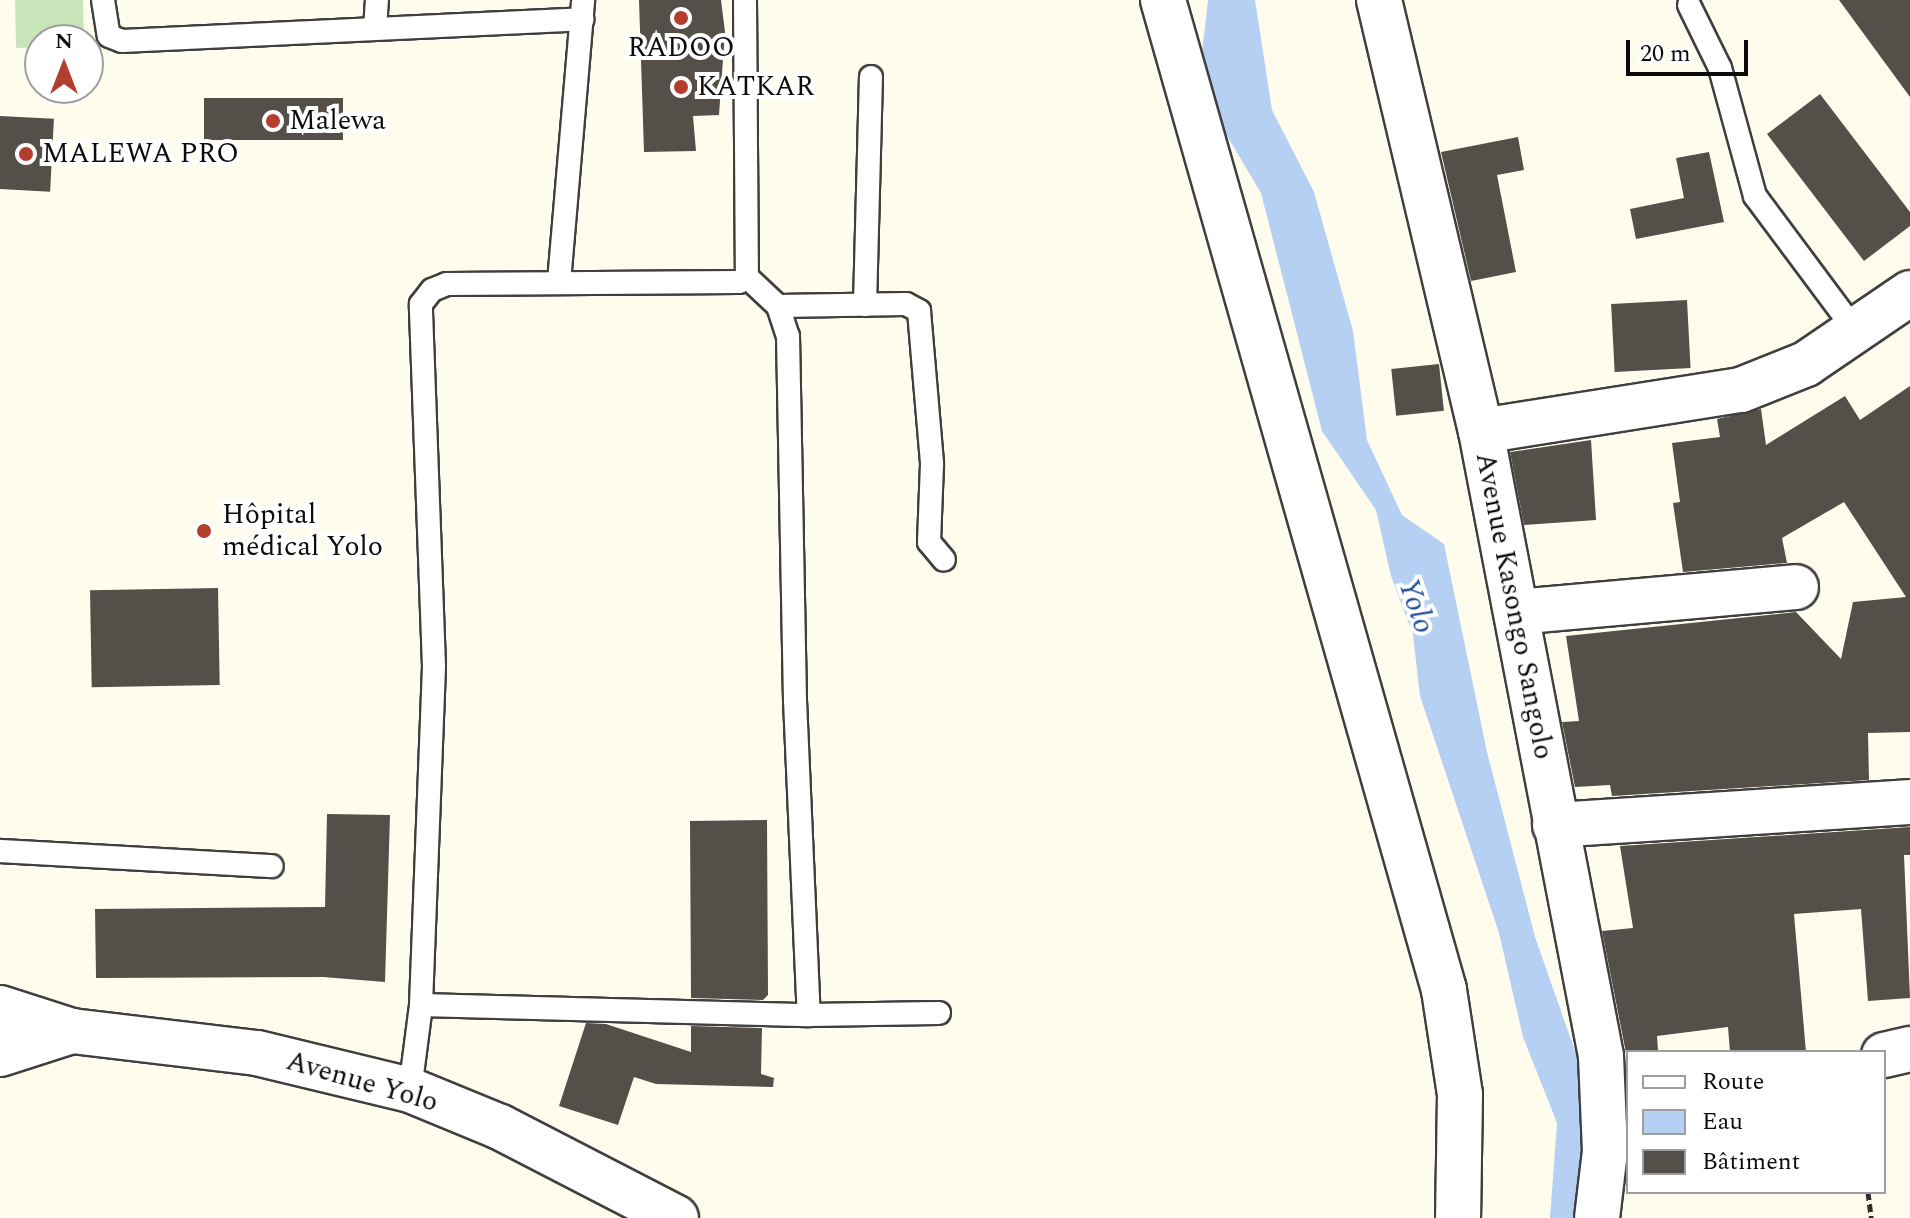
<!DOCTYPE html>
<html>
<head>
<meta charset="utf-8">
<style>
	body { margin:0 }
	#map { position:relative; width:1910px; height:1218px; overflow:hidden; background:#fefded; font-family:Spectral,serif }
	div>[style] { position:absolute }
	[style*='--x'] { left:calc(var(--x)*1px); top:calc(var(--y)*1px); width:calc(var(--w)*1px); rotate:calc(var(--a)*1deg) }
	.green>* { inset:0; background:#c8e6b9 }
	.water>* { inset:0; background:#b5d0f2 }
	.building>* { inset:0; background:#544f49; transform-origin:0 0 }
	.path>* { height:5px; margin-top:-2.5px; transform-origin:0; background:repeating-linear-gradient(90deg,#2e2e2e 0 8px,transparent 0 12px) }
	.roads { filter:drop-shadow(2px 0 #3f3f3f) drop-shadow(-2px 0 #3f3f3f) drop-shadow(0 2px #3f3f3f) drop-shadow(0 -2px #3f3f3f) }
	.service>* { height:22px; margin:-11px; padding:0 11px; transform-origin:11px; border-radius:11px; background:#fff }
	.minor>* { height:44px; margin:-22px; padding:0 22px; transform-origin:22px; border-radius:22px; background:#fff }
	.tertiary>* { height:44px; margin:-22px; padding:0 22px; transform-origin:22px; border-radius:22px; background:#fff }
	.dots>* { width:22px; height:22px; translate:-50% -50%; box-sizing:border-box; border:4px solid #fff; border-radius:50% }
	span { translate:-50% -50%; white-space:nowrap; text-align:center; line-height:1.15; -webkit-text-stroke:8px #fff; paint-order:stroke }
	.poi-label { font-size:28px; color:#0c0c0c }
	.left { translate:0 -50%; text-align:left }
	.street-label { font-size:28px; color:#0c0c0c }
	.water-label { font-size:30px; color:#1e4d95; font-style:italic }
	.legend { position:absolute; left:1626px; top:1050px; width:260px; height:144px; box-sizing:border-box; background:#fff; border:2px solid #9e9e9e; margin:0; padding:10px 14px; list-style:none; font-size:24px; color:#0c0c0c }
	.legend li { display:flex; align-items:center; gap:16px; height:40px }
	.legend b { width:40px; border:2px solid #9e9e9e }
	.north { position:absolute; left:24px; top:24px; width:80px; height:80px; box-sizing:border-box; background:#fff; border:2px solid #9e9e9e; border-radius:50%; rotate:0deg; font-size:22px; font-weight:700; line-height:32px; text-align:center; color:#0c0c0c }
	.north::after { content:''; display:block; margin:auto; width:28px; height:36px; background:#b33e2e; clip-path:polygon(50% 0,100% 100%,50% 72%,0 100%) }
	.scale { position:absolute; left:1626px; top:40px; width:122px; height:36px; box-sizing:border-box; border:4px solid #0c0c0c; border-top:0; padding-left:10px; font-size:24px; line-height:28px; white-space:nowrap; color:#0c0c0c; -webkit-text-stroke:6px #fff; paint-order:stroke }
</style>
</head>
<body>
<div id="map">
	<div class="green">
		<i style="clip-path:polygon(15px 0,83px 0,84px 40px,40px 40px,40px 47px,16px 48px)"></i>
	</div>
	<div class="water">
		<i style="clip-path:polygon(1208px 0,1255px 0,1272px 110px,1314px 192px,1353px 331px,1367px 440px,1402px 515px,1444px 544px,1487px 752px,1535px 937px,1582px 1071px,1581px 1218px,1550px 1218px,1557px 1123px,1523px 1037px,1499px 933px,1420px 696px,1413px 635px,1391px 576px,1376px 510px,1322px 431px,1261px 193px,1198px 87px)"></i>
	</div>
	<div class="building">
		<i style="clip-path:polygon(639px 0,721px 0,725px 32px,719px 115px,693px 116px,696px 151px,644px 152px)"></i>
		<i style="clip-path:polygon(1839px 0,1910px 0,1910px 97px)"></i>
		<i style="clip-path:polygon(1820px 94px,1910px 212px,1910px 226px,1864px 261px,1767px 134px)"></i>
		<i style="left:343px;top:98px;width:42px;height:139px;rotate:90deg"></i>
		<i style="left:0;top:116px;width:54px;height:73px;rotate:3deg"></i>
		<i style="clip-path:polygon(1518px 137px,1524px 170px,1497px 175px,1516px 272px,1471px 281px,1441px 152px)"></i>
		<i style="clip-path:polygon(1709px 152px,1724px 222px,1636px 239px,1630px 209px,1684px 198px,1676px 158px)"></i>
		<i style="left:1687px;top:300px;width:68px;height:76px;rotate:87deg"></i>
		<i style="left:1439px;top:364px;width:47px;height:48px;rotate:84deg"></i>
		<i style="clip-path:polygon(1910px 386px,1910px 732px,1868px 733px,1869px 780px,1612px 796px,1610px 785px,1575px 787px,1562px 722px,1579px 721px,1566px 636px,1796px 612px,1841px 659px,1853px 602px,1906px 597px,1844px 502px,1782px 538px,1787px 563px,1683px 572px,1673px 503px,1680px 502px,1672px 443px,1720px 437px,1717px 419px,1761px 409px,1766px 445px,1845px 396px,1860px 420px)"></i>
		<i style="clip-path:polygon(1591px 440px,1596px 520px,1524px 525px,1510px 452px)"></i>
		<i style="left:218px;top:588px;width:97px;height:128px;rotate:89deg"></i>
		<i style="clip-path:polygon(327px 814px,390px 815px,385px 982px,323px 977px,96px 978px,95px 909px,325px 907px)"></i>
		<i style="clip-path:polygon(767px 820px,768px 995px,763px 1000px,691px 998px,690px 821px)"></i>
		<i style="clip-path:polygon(1910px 827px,1910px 855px,1904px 855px,1910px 998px,1868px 1001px,1861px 909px,1794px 914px,1806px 1052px,1730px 1052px,1728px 1027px,1657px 1036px,1658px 1050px,1626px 1053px,1602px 931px,1633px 928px,1620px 846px)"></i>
		<i style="clip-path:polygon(586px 1023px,606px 1024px,691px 1052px,691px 1026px,762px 1028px,761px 1074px,774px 1078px,773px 1087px,656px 1084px,634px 1077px,618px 1125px,559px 1106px)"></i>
	</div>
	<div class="path">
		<i style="--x:1868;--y:1192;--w:26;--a:83"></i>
	</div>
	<div class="roads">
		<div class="service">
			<i style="--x:103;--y:0;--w:36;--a:81"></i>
			<i style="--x:109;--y:36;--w:14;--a:21"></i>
			<i style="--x:122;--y:41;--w:461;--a:-2.7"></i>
			<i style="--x:745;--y:0;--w:277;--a:89.6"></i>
			<i style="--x:747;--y:277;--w:42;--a:43.1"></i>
			<i style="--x:778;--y:306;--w:32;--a:72"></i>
			<i style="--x:788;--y:336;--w:364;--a:88.9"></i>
			<i style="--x:795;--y:700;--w:315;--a:87.5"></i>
			<i style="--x:1689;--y:5;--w:70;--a:63.8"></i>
			<i style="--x:1720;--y:68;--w:133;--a:74.7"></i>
			<i style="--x:1755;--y:196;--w:167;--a:53.3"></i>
			<i style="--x:375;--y:28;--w:28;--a:-86"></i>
			<i style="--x:559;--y:282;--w:283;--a:-85.1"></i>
			<i style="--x:865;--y:305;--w:228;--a:-88.5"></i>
			<i style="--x:778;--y:306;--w:128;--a:-0.9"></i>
			<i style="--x:906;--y:304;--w:15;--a:28"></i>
			<i style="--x:919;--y:311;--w:154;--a:85.1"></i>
			<i style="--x:932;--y:464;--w:78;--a:92.2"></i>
			<i style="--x:929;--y:542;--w:23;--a:50"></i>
			<i style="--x:0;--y:851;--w:272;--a:3.2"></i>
			<i style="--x:421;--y:1005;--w:388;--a:1.5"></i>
			<i style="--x:809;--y:1015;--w:130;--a:-0.9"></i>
			<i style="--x:410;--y:1090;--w:86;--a:-82.6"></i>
			<i style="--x:421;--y:1005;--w:339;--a:-87.8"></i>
			<i style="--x:434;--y:666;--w:362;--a:-92.1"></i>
			<i style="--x:421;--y:304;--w:18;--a:-52"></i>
			<i style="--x:432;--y:290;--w:16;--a:-22"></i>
			<i style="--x:447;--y:284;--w:292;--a:-0.4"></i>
			<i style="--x:739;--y:282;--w:9;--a:-32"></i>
		</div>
		<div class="minor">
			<i style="--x:1163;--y:0;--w:1029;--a:74.15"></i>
			<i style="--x:1444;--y:990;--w:105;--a:81.3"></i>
			<i style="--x:1460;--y:1094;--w:124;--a:90.9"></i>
			<i style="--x:1379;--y:0;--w:443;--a:76.7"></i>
			<i style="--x:1481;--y:431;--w:636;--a:79.13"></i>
			<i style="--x:1601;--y:1056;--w:95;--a:87.6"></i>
			<i style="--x:1605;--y:1151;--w:67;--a:96.8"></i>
			<i style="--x:1481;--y:431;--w:263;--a:-9"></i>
			<i style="--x:1741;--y:390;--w:70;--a:-21.8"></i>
			<i style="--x:1806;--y:364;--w:126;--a:-34.3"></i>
			<i style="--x:1517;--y:612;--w:280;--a:-5.1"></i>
			<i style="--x:1555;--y:825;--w:356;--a:-3.7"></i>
			<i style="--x:1884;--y:1055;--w:27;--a:-13"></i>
		</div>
		<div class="tertiary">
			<i style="--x:0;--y:1008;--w:76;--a:17.7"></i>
			<i style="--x:72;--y:1031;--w:186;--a:6.8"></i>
			<i style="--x:257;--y:1053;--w:157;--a:13.6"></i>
			<i style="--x:410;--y:1090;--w:97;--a:22.3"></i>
			<i style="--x:500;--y:1127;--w:198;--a:27.3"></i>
			<i style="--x:0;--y:1054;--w:76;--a:-17.7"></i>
		</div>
	</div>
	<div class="dots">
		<i style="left:681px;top:18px;background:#b33e2e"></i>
		<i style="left:681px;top:87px;background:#b33e2e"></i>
		<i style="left:273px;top:121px;background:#b33e2e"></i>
		<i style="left:26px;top:154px;background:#b33e2e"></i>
		<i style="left:204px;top:531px;background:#b33e2e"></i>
	</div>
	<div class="poi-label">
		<span style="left:681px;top:48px">RADOO</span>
		<span class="left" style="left:697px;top:87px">KATKAR</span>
		<span class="left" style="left:289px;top:121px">Malewa</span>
		<span class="left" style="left:42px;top:154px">MALEWA PRO</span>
		<span class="left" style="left:222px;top:531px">Hôpital<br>médical Yolo</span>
	</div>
	<div class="street-label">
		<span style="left:1514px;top:606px;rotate:79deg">Avenue Kasongo Sangolo</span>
		<span style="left:362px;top:1082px;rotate:16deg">Avenue Yolo</span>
	</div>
	<div class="water-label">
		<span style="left:1416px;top:606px;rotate:71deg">Yolo</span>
	</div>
	<ul class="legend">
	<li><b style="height:10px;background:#fff"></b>Route</li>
	<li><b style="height:22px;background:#b5d0f2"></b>Eau</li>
	<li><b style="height:22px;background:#544f49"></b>Bâtiment</li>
	</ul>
	<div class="north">N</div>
	<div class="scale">20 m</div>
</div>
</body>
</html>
